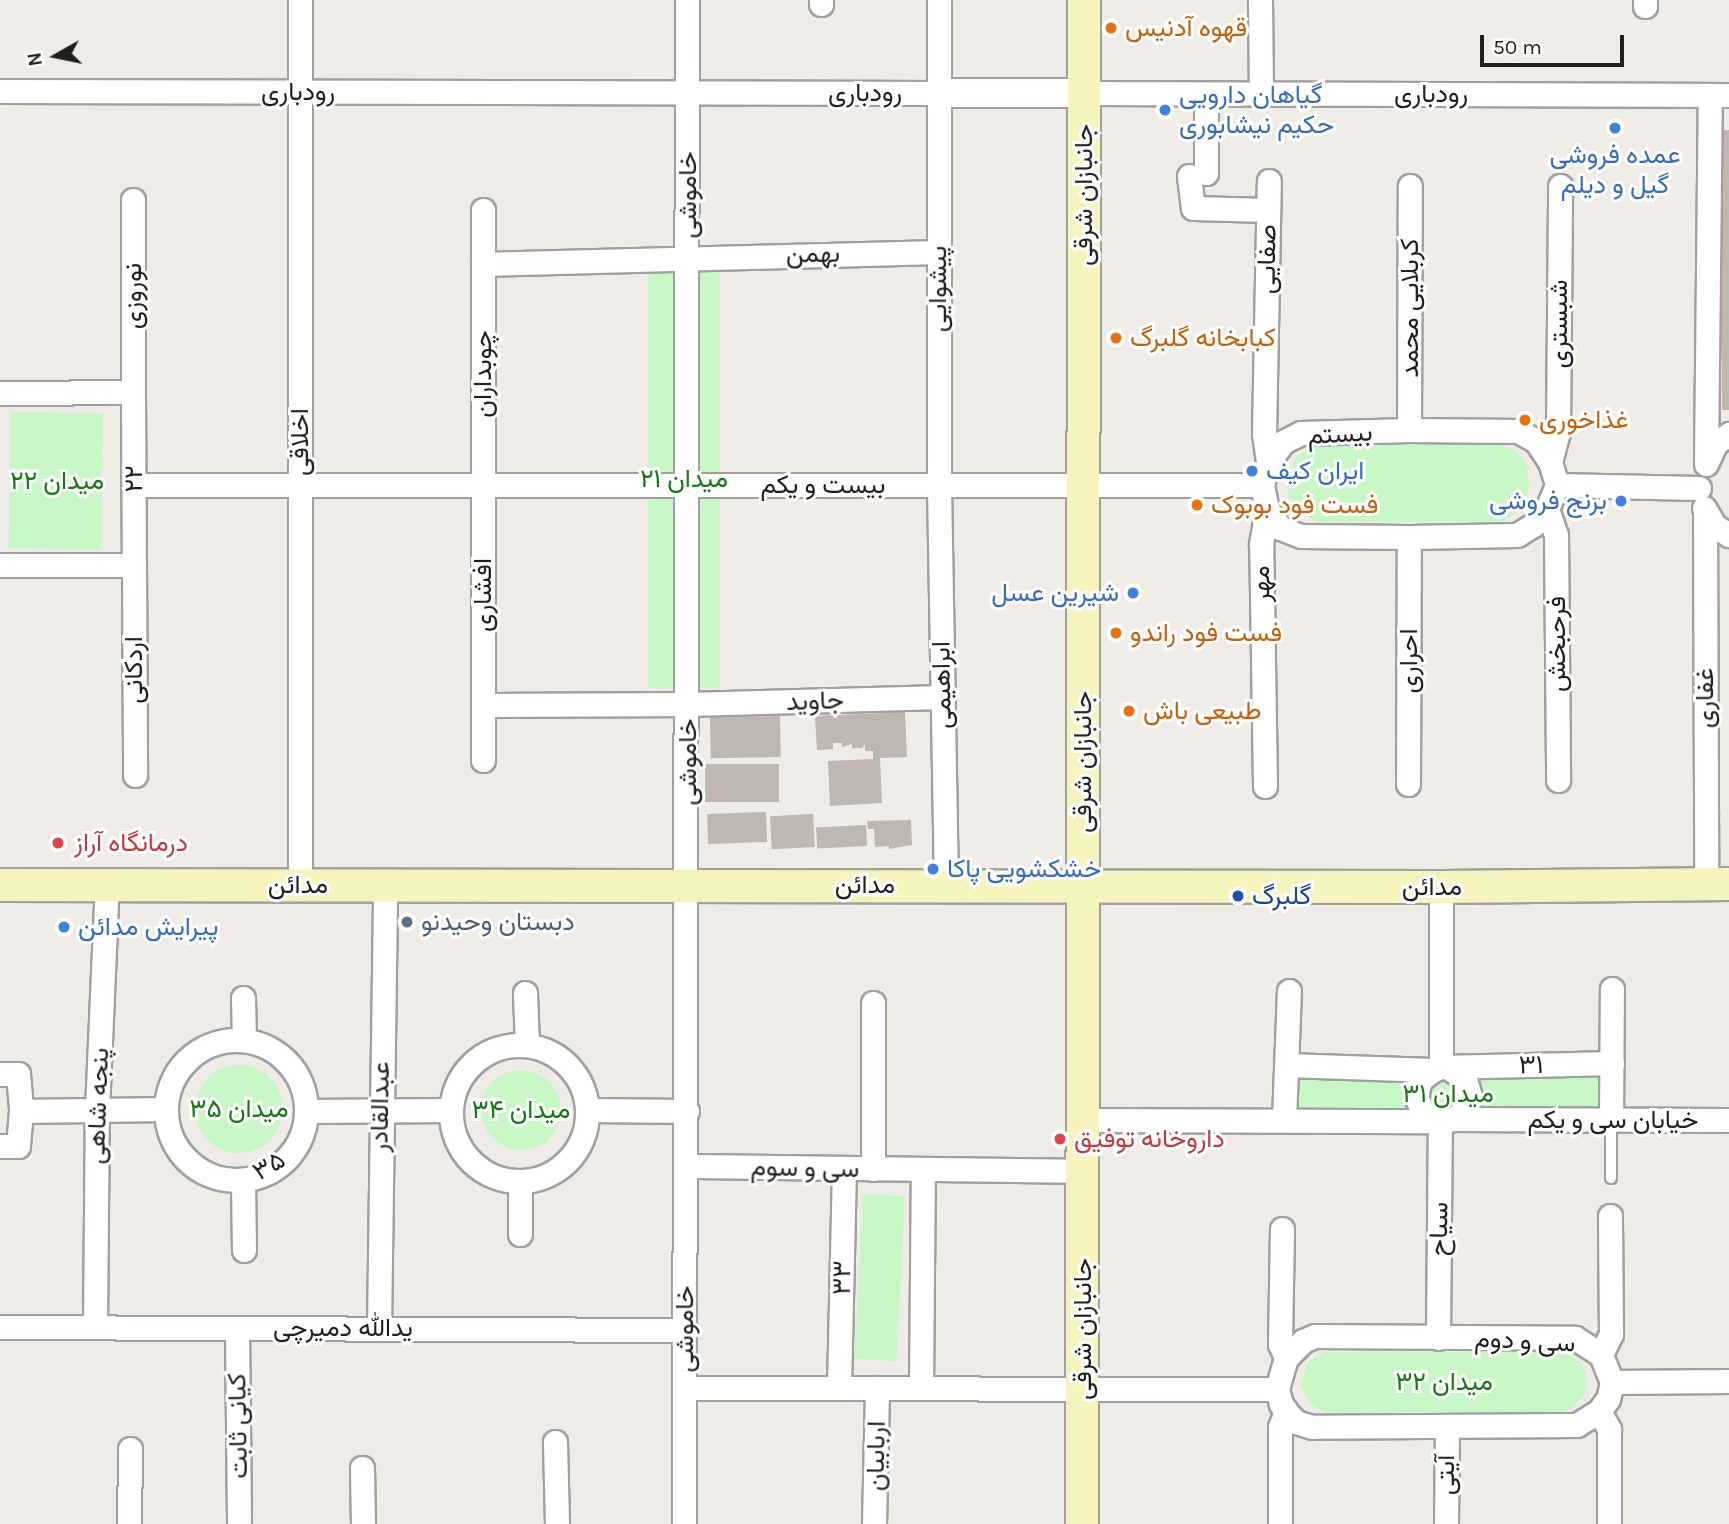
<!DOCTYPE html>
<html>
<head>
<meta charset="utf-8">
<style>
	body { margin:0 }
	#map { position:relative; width:1729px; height:1524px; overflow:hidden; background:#efebe6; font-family:Karla,Vazirmatn,sans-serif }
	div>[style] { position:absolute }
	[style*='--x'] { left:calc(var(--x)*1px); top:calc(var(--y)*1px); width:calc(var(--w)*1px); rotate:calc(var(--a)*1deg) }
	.park>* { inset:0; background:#c6f7c5; transform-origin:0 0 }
	.round { border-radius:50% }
	.building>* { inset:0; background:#c0b6b2; transform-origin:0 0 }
	.roads { filter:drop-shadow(2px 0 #a0a0a0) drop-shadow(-2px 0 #a0a0a0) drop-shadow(0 2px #a0a0a0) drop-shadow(0 -2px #a0a0a0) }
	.service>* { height:10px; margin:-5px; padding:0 5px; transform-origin:5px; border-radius:5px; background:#fff }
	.minor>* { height:23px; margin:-11.5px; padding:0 11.5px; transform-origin:11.5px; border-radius:11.5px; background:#fff }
	.minor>.ring { margin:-11.5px; padding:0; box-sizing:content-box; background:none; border:23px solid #fff; border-radius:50% }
	.tertiary>* { height:28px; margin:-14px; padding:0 14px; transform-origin:14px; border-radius:14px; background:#fff }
	.secondary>* { height:32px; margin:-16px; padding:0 16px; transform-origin:16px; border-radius:16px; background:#f7f3bc }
	.dots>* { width:19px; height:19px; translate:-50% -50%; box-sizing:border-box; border:4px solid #fff; border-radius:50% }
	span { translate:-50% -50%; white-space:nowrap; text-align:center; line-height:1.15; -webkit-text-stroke:6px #fff; paint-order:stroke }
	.food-label { font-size:26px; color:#c56008 }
	.left { translate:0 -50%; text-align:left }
	.street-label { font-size:26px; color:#1f1f1f }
	.shop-label { font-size:26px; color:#366cbe }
	.right { translate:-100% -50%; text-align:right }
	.park-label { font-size:26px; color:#137910 }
	.health-label { font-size:26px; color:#be3a42 }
	.transit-label { font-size:26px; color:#164399 }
	.service-label { font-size:26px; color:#4e5e75 }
	.north { position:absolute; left:21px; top:21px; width:70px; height:70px; -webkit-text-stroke:5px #fff; paint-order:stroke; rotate:261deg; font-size:19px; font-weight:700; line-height:28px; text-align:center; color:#1f1f1f }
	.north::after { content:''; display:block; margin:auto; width:24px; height:32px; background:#1f1f1f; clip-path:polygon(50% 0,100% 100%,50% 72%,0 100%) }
	.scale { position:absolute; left:1480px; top:35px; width:144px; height:32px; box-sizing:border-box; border:4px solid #1f1f1f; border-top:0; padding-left:9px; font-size:21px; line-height:24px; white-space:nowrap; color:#1f1f1f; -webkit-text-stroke:5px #fff; paint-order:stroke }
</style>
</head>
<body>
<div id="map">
	<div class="park">
		<i style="left:648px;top:270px;width:72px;height:418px"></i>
		<i style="left:11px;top:412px;width:92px;height:136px;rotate:1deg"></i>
		<i style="clip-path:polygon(1321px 442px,1494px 442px,1514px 450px,1522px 458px,1527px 467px,1529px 489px,1521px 509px,1503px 521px,1319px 522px,1300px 513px,1288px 494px,1287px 483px,1296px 456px)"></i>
		<i class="round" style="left:195px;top:1065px;width:88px;height:88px"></i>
		<i class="round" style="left:481px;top:1070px;width:80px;height:80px"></i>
		<i style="left:1291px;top:1071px;width:314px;height:44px"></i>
		<i style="left:863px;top:1194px;width:42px;height:165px;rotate:3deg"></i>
		<i style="clip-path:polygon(1324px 1352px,1562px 1352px,1580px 1362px,1586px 1371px,1586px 1392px,1573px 1408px,1563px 1412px,1325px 1412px,1311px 1405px,1300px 1385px,1309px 1361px)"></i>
	</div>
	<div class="building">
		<i style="clip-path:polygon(1720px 130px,1729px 130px,1729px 410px,1722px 410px)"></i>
		<i style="clip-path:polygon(905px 712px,907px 757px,880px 758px,882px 803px,830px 806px,828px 761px,873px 759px,873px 751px,865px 751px,865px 744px,862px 748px,852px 748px,852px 744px,842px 747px,842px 743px,833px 743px,833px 749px,817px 750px,815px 716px)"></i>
		<i style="left:780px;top:716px;width:41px;height:70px;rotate:89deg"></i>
		<i style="left:705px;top:764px;width:74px;height:38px"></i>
		<i style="left:766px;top:812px;width:30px;height:59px;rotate:88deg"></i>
		<i style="left:813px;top:814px;width:33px;height:43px;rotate:87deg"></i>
		<i style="clip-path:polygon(911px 820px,912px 845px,889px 849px,889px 846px,875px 847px,874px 829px,868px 829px,867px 821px)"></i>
		<i style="left:866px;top:825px;width:21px;height:50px;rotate:87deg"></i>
	</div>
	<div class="roads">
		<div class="service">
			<i style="--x:1611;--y:1178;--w:58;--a:-90"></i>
		</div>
		<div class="minor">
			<i style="--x:939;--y:0;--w:485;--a:90"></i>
			<i style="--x:939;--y:485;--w:400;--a:89"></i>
			<i style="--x:1260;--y:0;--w:94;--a:89.4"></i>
			<i style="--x:821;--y:4;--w:4;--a:-90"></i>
			<i style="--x:1645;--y:6;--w:6;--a:-90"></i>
			<i style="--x:0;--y:91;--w:939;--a:0.12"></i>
			<i style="--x:1084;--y:93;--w:645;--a:0.18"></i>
			<i style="--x:1206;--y:173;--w:79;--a:-90"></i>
			<i style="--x:1189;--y:176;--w:32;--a:83"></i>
			<i style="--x:1193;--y:208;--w:75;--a:1.5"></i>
			<i style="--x:133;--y:200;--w:192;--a:90"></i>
			<i style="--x:483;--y:210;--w:550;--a:90"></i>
			<i style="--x:483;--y:264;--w:455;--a:-1.5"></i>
			<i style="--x:0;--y:393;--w:133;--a:-0.4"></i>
			<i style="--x:133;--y:392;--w:173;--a:89.7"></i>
			<i style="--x:134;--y:565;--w:134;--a:180"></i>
			<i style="--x:1409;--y:430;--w:109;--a:0.5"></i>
			<i style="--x:1518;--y:431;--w:21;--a:29"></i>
			<i style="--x:1536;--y:441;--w:25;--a:56"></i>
			<i style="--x:1550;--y:462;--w:24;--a:73"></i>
			<i style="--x:1557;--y:485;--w:26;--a:113"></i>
			<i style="--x:1547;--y:509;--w:21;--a:131"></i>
			<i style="--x:1533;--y:525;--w:19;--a:148"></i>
			<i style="--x:1517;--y:535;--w:108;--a:178.9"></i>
			<i style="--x:1409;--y:537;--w:108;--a:-179.5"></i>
			<i style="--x:1301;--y:536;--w:22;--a:-159"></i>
			<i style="--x:1280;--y:528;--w:23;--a:-124"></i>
			<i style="--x:1267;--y:509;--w:25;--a:-102"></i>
			<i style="--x:1262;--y:485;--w:24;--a:-75"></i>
			<i style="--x:1268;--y:462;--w:25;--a:-53"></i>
			<i style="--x:1283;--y:442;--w:20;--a:-27"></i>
			<i style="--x:1301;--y:433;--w:108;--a:-1.6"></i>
			<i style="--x:1409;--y:430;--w:244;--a:-89.8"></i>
			<i style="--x:1706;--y:461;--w:366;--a:-89.4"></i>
			<i style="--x:1268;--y:462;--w:28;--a:-98"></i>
			<i style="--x:1264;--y:434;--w:253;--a:-88.9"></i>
			<i style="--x:1550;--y:462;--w:31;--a:-75"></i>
			<i style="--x:1558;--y:432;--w:246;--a:-89.5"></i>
			<i style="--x:1706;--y:464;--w:23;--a:-65"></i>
			<i style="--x:1716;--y:443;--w:16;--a:-35"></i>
			<i style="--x:134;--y:485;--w:1128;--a:0"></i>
			<i style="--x:1557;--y:485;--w:142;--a:1.2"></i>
			<i style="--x:1704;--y:508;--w:21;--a:59"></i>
			<i style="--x:1715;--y:526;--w:17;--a:33"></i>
			<i style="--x:1547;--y:509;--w:28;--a:71"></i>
			<i style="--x:1556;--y:535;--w:245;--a:89.5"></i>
			<i style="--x:1705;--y:511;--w:373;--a:89.8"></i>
			<i style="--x:134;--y:565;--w:210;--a:89.7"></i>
			<i style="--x:483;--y:705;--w:205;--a:-0.3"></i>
			<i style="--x:688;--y:704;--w:255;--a:-1.6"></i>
			<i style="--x:1408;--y:784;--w:247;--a:-89.8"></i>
			<i style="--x:1265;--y:786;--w:242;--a:-90.9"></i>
			<i style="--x:1261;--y:544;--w:36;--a:-80"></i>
			<i style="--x:300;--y:885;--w:885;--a:-90"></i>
			<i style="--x:1441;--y:887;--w:180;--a:90"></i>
			<i style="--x:525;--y:993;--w:51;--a:87.8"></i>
			<i style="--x:243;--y:998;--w:41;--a:88.6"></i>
			<i class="ring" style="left:166px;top:1040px;width:117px;height:117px"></i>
			<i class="ring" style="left:451px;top:1045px;width:113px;height:113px"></i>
			<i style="--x:1287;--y:1065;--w:146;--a:2"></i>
			<i style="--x:1450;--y:1069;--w:18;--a:34"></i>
			<i style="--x:1465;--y:1079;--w:19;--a:74"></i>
			<i style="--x:1470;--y:1097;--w:9;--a:108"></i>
			<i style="--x:1467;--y:1106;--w:18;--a:133"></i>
			<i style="--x:1455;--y:1119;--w:18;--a:174"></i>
			<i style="--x:1437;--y:1121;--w:17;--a:-147"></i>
			<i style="--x:1423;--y:1112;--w:17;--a:-115"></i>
			<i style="--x:1416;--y:1097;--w:17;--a:-77"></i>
			<i style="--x:1420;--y:1080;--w:16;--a:-38"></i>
			<i style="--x:1433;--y:1070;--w:9;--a:-21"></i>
			<i style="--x:1441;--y:1067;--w:171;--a:-1.3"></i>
			<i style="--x:0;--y:1074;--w:18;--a:0"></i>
			<i style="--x:18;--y:1074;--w:37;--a:85"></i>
			<i style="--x:21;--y:1111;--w:35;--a:95"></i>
			<i style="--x:18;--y:1146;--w:18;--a:180"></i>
			<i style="--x:588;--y:1110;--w:99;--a:0.6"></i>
			<i style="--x:21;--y:1111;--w:144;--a:-0.8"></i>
			<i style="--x:307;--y:1111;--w:143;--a:-0.4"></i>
			<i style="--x:1455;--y:1119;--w:274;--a:0.2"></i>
			<i style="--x:1083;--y:1120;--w:354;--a:0.2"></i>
			<i style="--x:1284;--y:1120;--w:129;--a:-87.8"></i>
			<i style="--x:1611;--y:1120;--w:131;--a:-89.6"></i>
			<i style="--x:686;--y:1166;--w:397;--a:0.7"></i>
			<i style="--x:873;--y:1169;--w:166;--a:-90"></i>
			<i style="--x:243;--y:1180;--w:70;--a:89.2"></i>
			<i style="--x:1282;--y:1229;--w:115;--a:91"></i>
			<i style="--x:1280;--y:1344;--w:15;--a:67"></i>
			<i style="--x:520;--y:1234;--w:52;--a:-90"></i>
			<i style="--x:0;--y:1327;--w:685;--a:0.25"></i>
			<i style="--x:95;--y:1327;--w:217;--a:-89.5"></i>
			<i style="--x:97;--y:1110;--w:225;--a:-87.5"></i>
			<i style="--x:237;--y:1328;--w:196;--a:89.4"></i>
			<i style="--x:379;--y:1329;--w:444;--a:-89.2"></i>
			<i style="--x:1315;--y:1336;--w:260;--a:0.4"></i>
			<i style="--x:1575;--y:1338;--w:31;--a:33"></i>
			<i style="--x:1601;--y:1355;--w:29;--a:68"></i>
			<i style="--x:1612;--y:1382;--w:17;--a:103"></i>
			<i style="--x:1608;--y:1399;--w:15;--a:127"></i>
			<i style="--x:1599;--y:1411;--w:26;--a:148"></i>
			<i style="--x:1577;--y:1425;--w:265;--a:179.6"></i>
			<i style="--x:1312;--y:1427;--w:17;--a:-163"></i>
			<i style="--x:1296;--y:1422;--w:10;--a:-135"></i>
			<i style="--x:1289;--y:1415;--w:14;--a:-126"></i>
			<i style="--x:1281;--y:1404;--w:16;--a:-105"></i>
			<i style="--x:1277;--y:1389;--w:32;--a:-74"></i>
			<i style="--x:1286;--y:1358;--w:24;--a:-45"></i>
			<i style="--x:1303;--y:1341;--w:13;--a:-23"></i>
			<i style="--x:1438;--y:1338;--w:217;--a:-89.5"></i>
			<i style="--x:1601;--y:1355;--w:23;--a:-65"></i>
			<i style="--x:1611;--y:1334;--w:118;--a:-90.5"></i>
			<i style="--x:1612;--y:1382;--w:117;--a:-0.5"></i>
			<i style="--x:685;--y:1388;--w:592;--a:0.1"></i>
			<i style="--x:839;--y:1388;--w:220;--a:-88.7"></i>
			<i style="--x:921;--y:1388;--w:219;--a:-89.5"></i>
			<i style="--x:1599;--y:1411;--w:21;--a:61"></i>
			<i style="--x:1609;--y:1429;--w:95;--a:90"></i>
			<i style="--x:555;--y:1442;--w:82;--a:88.6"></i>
			<i style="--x:362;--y:1468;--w:56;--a:89"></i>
			<i style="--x:129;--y:1524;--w:75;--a:-89.2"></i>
			<i style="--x:684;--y:1524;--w:1524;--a:-89.89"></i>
			<i style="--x:874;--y:1524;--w:136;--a:-88.7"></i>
			<i style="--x:1280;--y:1524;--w:97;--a:-90"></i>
			<i style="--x:1280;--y:1427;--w:17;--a:-69"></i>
			<i style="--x:1446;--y:1524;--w:97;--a:-89.4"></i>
		</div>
		<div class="tertiary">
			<i style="--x:939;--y:93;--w:145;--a:0"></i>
		</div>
		<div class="secondary">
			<i style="--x:0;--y:885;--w:1441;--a:0.08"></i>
			<i style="--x:1441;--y:887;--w:288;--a:-0.6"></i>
			<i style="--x:1082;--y:1524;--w:1524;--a:-89.92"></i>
		</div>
	</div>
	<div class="dots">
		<i style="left:1111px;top:28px;background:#e8710a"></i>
		<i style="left:1165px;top:110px;background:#3f7fe0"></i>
		<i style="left:1615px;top:128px;background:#3f7fe0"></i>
		<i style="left:1116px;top:338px;background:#e8710a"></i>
		<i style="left:1525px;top:420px;background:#e8710a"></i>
		<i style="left:1252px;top:471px;background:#3f7fe0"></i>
		<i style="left:1621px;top:501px;background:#3f7fe0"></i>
		<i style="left:1197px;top:505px;background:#e8710a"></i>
		<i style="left:1133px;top:593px;background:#3f7fe0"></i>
		<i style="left:1116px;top:633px;background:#e8710a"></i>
		<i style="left:1129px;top:711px;background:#e8710a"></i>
		<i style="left:58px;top:843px;background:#e0444e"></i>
		<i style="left:933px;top:869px;background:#3f7fe0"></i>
		<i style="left:1238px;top:896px;background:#1a4fb4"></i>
		<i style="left:407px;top:922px;background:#5c6f8a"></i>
		<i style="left:64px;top:927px;background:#3f7fe0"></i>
		<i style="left:1060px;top:1139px;background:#e0444e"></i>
	</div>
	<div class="food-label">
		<span class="left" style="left:1125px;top:28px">قهوه آدنیس</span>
		<span class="left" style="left:1130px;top:338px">کبابخانه گلبرگ</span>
		<span class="left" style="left:1539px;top:420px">غذاخوری</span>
		<span class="left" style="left:1211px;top:505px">فست فود بوبوک</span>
		<span class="left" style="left:1130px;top:633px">فست فود راندو</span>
		<span class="left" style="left:1143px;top:711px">طبیعی باش</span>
	</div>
	<div class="street-label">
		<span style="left:298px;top:92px">رودباری</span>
		<span style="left:865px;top:93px">رودباری</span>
		<span style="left:1431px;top:94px">رودباری</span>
		<span style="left:688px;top:195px;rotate:-90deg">خاموشی</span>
		<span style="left:1084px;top:195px;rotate:-90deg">جانبازان شرقی</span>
		<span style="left:813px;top:254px;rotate:-1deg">بهمن</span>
		<span style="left:1267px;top:259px;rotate:-89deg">صفایی</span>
		<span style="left:938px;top:289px;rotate:-90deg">پیشوایی</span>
		<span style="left:133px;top:296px;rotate:-90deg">نوروزی</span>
		<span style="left:1410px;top:308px;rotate:-90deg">کربلایی محمد</span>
		<span style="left:1559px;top:324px;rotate:-90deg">شبستری</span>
		<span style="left:483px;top:374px;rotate:-90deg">چوبداران</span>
		<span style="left:1340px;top:434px;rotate:-3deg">بیستم</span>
		<span style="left:300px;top:442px;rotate:-90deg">اخلاقی</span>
		<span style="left:134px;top:479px;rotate:-90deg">۲۲</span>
		<span style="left:823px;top:485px">بیست و یکم</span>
		<span style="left:1261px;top:584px;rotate:-91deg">مهر</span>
		<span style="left:483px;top:595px;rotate:-90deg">افشاری</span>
		<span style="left:1557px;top:644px;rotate:-90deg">فرحبخش</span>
		<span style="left:1409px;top:661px;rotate:-90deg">احراری</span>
		<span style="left:134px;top:670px;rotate:-90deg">اردکانی</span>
		<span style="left:942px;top:685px;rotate:-91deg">ابراهیمی</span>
		<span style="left:1705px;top:698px;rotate:-90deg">غفاری</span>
		<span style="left:815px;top:701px;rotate:-2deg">جاوید</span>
		<span style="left:688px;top:762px;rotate:-90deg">خاموشی</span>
		<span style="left:1083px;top:762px;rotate:-90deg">جانبازان شرقی</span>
		<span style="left:298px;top:885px">مدائن</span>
		<span style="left:865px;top:885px">مدائن</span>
		<span style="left:1432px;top:887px">مدائن</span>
		<span style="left:1531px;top:1065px;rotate:-1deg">۳۱</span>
		<span style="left:98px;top:1106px;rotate:-88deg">پنجه شاهی</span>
		<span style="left:380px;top:1107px;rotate:-89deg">عبدالقادر</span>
		<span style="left:1613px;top:1120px">خیابان سی و یکم</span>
		<span style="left:269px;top:1166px;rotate:-30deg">۳۵</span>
		<span style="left:805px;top:1168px;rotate:1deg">سی و سوم</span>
		<span style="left:1439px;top:1229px;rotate:-89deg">سیاح</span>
		<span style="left:842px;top:1278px;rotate:-89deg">۳۳</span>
		<span style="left:343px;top:1328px">یدالله دمیرچی</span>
		<span style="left:685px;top:1329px;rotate:-90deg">خاموشی</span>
		<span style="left:1083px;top:1329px;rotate:-90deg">جانبازان شرقی</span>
		<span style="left:1525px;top:1341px;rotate:3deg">سی و دوم</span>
		<span style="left:238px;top:1426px;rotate:-91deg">کیانی ثابت</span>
		<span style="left:876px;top:1456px;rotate:-89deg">اربابیان</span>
		<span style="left:1446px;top:1475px;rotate:-90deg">آیتی</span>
	</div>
	<div class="shop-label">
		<span class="left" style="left:1179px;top:110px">گیاهان دارویی<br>حکیم نیشابوری</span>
		<span style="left:1615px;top:170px">عمده فروشی<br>گیل و دیلم</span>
		<span class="left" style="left:1266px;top:471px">ایران کیف</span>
		<span class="right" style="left:1607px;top:501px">برنج فروشی</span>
		<span class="right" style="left:1119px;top:593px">شیرین عسل</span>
		<span class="left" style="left:947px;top:869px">خشکشویی پاکا</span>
		<span class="left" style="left:78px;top:927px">پیرایش مدائن</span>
	</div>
	<div class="park-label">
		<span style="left:684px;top:479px">میدان ۲۱</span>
		<span style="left:57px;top:481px">میدان ۲۲</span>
		<span style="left:1448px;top:1094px">میدان ۳۱</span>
		<span style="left:239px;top:1109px">میدان ۳۵</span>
		<span style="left:521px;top:1110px">میدان ۳۴</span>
		<span style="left:1444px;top:1382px">میدان ۳۲</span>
	</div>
	<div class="health-label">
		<span class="left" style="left:74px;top:843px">درمانگاه آراز</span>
		<span class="left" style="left:1074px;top:1139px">داروخانه توفیق</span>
	</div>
	<div class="transit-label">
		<span class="left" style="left:1252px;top:896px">گلبرگ</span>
	</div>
	<div class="service-label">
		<span class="left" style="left:421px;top:922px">دبستان وحیدنو</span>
	</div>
	<div class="north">N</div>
	<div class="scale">50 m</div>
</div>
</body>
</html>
